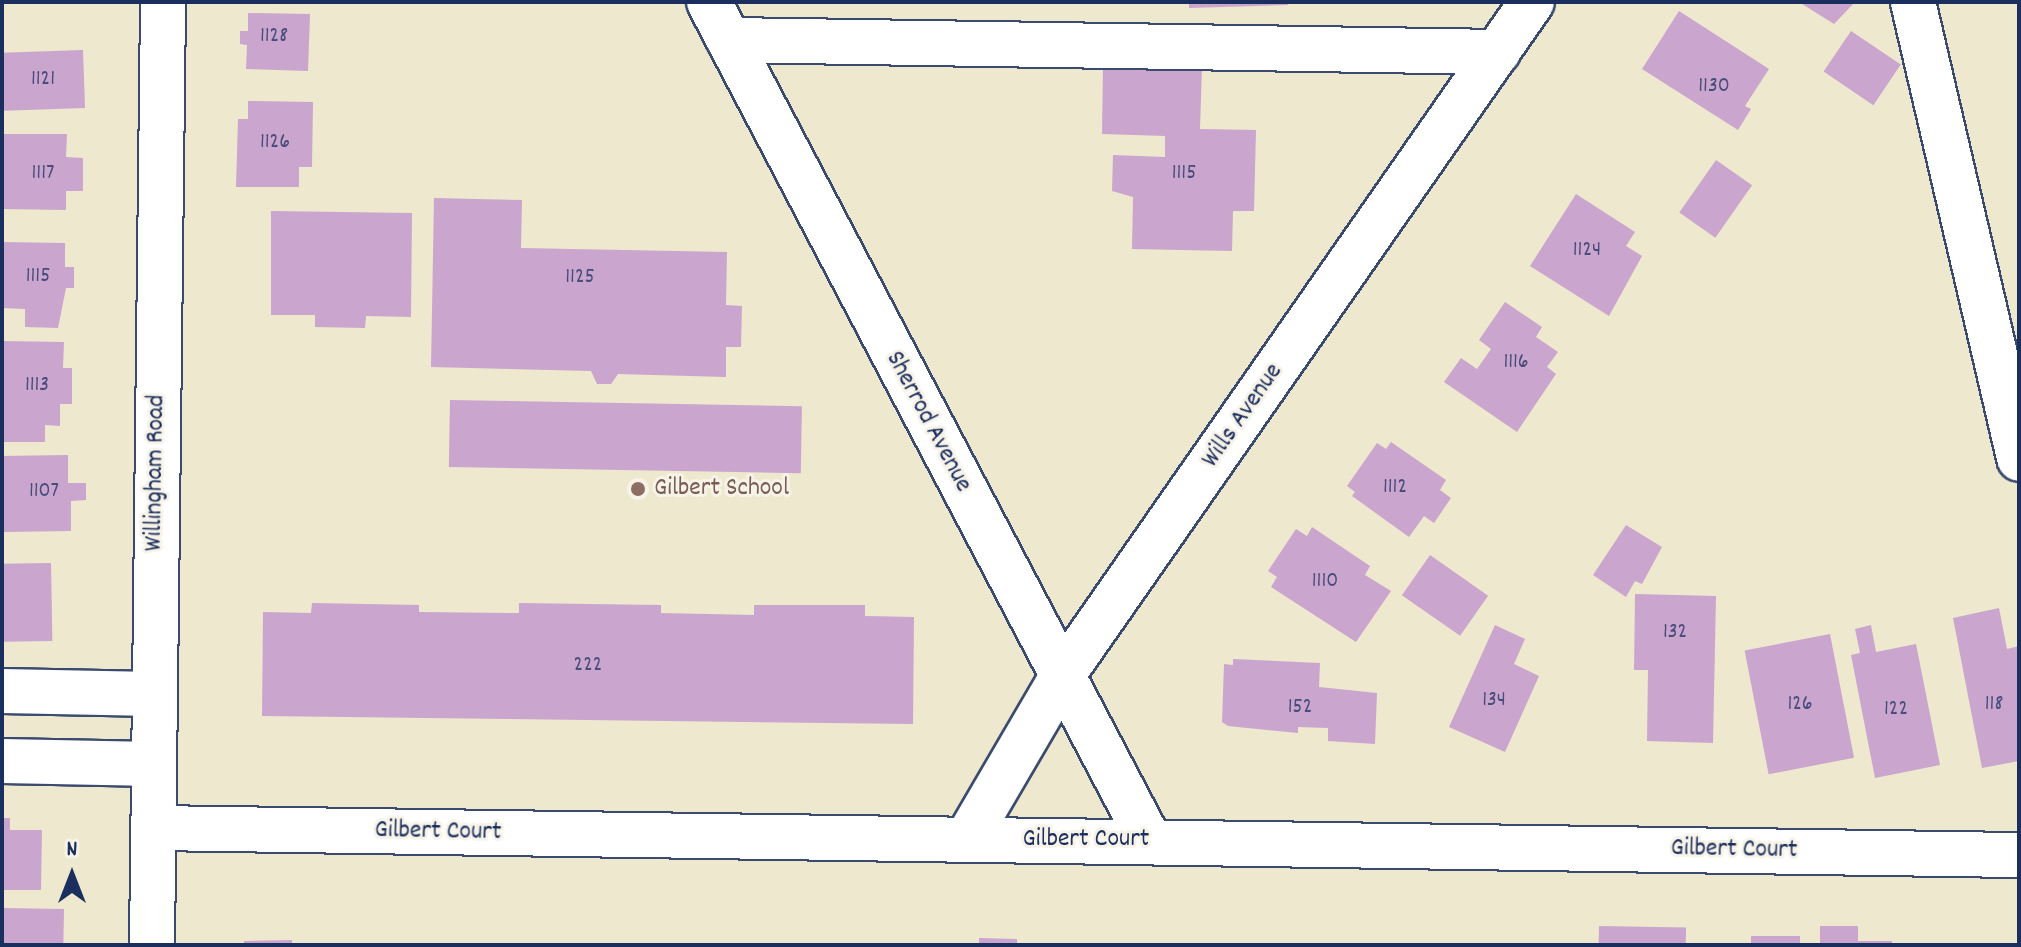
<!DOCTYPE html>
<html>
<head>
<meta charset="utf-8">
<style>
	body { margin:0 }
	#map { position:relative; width:2021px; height:947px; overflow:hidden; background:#eee8ce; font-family:Dekko,sans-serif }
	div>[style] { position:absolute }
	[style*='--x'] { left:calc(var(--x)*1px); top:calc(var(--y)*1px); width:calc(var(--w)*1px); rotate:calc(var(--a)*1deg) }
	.building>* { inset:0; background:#caa5ce; transform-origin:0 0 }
	.roads { filter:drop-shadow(2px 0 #3b4b6f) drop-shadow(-2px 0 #3b4b6f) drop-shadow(0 2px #3b4b6f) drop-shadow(0 -2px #3b4b6f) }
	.minor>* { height:44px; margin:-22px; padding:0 22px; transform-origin:22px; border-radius:22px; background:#fff }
	.dots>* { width:22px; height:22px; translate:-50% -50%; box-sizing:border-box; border:4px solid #f7f3e8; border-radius:50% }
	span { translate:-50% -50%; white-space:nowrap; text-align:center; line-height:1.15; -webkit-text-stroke:6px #f7f3e8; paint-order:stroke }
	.number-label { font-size:22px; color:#474c7a }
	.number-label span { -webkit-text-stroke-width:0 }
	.street-label { font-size:26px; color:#1b2f5e }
	.education-label { font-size:26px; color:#785e54 }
	.left { translate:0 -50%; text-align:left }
	.frame { position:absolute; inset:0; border:4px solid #1b2f5e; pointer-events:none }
	.north { position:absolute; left:32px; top:835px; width:80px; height:80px; -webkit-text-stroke:6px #f7f3e8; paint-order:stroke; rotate:0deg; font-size:22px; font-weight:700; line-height:32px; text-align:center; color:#1b2f5e }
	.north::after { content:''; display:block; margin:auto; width:28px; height:36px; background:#1b2f5e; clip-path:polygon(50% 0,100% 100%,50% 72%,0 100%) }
</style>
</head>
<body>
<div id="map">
	<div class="building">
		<i style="clip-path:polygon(1189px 2px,1288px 2px,1288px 5px,1189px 8px)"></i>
		<i style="clip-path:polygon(1799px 2px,1855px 2px,1834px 24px)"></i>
		<i style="clip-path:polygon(1679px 11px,1769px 69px,1745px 106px,1751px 109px,1738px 130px,1642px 69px)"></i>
		<i style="clip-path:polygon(248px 13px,310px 14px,308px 71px,246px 69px,247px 45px,240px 44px,240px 31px,248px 31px)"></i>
		<i style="left:1851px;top:31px;width:60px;height:49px;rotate:34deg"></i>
		<i style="left:83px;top:50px;width:58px;height:81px;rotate:88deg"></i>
		<i style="clip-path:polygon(1103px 63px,1202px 66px,1200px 129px,1256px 130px,1254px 211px,1233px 211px,1232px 251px,1132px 249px,1133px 197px,1112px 191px,1113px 155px,1165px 157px,1165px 136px,1102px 134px)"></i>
		<i style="clip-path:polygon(248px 101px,313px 102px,312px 167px,299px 167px,299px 187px,236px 187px,238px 119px,248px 119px)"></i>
		<i style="clip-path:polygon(2px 134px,67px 134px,66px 157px,83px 158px,83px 191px,66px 191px,66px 210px,2px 209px)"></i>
		<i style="left:1716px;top:160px;width:44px;height:64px;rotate:35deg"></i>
		<i style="clip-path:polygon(1576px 194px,1635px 232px,1626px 246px,1642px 256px,1609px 316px,1530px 266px)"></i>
		<i style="clip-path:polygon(434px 198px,522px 200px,521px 248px,727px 252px,726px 305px,742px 306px,741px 347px,726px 347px,726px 377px,618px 374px,611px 384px,597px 384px,591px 371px,431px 367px)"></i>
		<i style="clip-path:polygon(271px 211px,412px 213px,411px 317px,366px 316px,365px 328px,315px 327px,315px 315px,271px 315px)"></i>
		<i style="clip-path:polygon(2px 242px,65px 243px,65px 267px,74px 267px,74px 288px,66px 288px,58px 328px,25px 327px,25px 309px,2px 308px)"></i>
		<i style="clip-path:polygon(1505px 302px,1542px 327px,1536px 337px,1558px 352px,1547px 367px,1556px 374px,1517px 432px,1444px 382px,1461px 358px,1477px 369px,1491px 349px,1479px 340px)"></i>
		<i style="clip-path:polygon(2px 341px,64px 342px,63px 368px,72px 368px,72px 404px,60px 404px,60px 426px,45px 425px,45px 442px,2px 442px)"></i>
		<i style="left:450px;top:400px;width:352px;height:67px;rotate:1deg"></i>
		<i style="clip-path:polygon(1391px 442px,1446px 480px,1440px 490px,1451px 498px,1434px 523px,1424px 516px,1409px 537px,1352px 496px,1355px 492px,1347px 486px,1377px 443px,1386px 449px)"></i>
		<i style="clip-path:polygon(68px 455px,68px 483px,86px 483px,86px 500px,71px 501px,71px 531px,2px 532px,2px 456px)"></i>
		<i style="clip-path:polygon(1626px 525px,1662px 547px,1642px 584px,1635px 581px,1626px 597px,1593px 575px)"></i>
		<i style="clip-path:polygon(1312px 527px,1370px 566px,1365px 575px,1391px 591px,1356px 642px,1271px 587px,1277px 577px,1268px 571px,1296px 529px,1307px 536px)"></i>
		<i style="left:1430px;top:555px;width:71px;height:49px;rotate:35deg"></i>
		<i style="left:51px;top:563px;width:78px;height:49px;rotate:89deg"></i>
		<i style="clip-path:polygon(1635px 594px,1716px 596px,1713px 743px,1647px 741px,1648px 670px,1634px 670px)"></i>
		<i style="clip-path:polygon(312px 603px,419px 605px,419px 612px,519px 613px,519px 603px,661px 605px,661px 613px,754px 615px,754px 605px,865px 605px,865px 616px,914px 617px,913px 724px,262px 716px,263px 612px,311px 613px)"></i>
		<i style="clip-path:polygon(1999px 608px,2007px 649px,2019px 646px,2019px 761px,1982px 768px,1953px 618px)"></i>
		<i style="clip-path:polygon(1495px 625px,1525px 639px,1514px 664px,1539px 676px,1505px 752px,1449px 727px)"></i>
		<i style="clip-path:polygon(1871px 625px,1876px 652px,1916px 644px,1940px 765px,1875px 778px,1851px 655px,1860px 653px,1855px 629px)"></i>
		<i style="left:1830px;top:634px;width:126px;height:87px;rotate:79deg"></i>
		<i style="clip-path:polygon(1233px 659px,1320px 663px,1319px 687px,1377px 693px,1375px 744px,1328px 741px,1328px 728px,1298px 727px,1298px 733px,1228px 726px,1222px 722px,1224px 664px,1233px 665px)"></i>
		<i style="clip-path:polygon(2px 818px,10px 818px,10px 830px,42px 830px,41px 890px,2px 890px)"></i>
		<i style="left:2px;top:908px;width:62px;height:37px;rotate:1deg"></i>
		<i style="left:1599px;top:926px;width:87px;height:19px;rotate:1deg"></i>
		<i style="clip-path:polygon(1820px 926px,1858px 926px,1858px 941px,1892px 941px,1892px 945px,1820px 945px)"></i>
		<i style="left:1751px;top:936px;width:49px;height:9px"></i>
		<i style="clip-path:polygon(979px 938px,1017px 939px,1017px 945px,979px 945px)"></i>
		<i style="clip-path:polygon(292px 940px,292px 945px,244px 945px,244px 941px)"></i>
	</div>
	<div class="roads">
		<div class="minor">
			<i style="--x:709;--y:2;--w:946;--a:62.3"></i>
			<i style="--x:1913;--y:2;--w:469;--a:76.9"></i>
			<i style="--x:729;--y:40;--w:769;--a:0.89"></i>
			<i style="--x:2;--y:691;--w:152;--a:1.1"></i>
			<i style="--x:2;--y:761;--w:152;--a:1.1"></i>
			<i style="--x:153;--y:828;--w:1866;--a:0.83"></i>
			<i style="--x:967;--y:839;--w:192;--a:-59.7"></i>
			<i style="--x:1064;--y:673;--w:818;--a:-55.11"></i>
			<i style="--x:152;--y:945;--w:943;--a:-89.33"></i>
		</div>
	</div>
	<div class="dots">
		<i style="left:638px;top:489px;background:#8d6e63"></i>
	</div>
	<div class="number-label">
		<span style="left:274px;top:37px">1128</span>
		<span style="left:43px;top:80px">1121</span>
		<span style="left:1714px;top:87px">1130</span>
		<span style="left:275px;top:143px">1126</span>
		<span style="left:43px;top:174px">1117</span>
		<span style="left:1184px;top:174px">1115</span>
		<span style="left:1587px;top:251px">1124</span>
		<span style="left:38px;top:277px">1115</span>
		<span style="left:580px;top:278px">1125</span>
		<span style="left:1516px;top:363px">1116</span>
		<span style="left:37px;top:386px">1113</span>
		<span style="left:1395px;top:488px">1112</span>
		<span style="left:44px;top:492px">1107</span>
		<span style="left:1325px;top:582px">1110</span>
		<span style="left:1675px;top:633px">132</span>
		<span style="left:588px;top:666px">222</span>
		<span style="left:1494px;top:701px">134</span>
		<span style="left:1800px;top:705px">126</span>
		<span style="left:1994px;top:705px">118</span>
		<span style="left:1300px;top:708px">152</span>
		<span style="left:1896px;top:710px">122</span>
	</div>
	<div class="street-label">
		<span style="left:1243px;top:416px;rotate:-55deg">Wills Avenue</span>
		<span style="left:928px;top:422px;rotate:62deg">Sherrod Avenue</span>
		<span style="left:156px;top:473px;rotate:-89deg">Willingham Road</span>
		<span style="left:438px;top:832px;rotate:1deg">Gilbert Court</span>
		<span style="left:1086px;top:840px">Gilbert Court</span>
		<span style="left:1734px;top:850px;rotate:1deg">Gilbert Court</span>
	</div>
	<div class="education-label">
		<span class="left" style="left:654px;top:489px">Gilbert School</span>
	</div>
	<div class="frame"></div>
	<div class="north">N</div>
</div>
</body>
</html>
